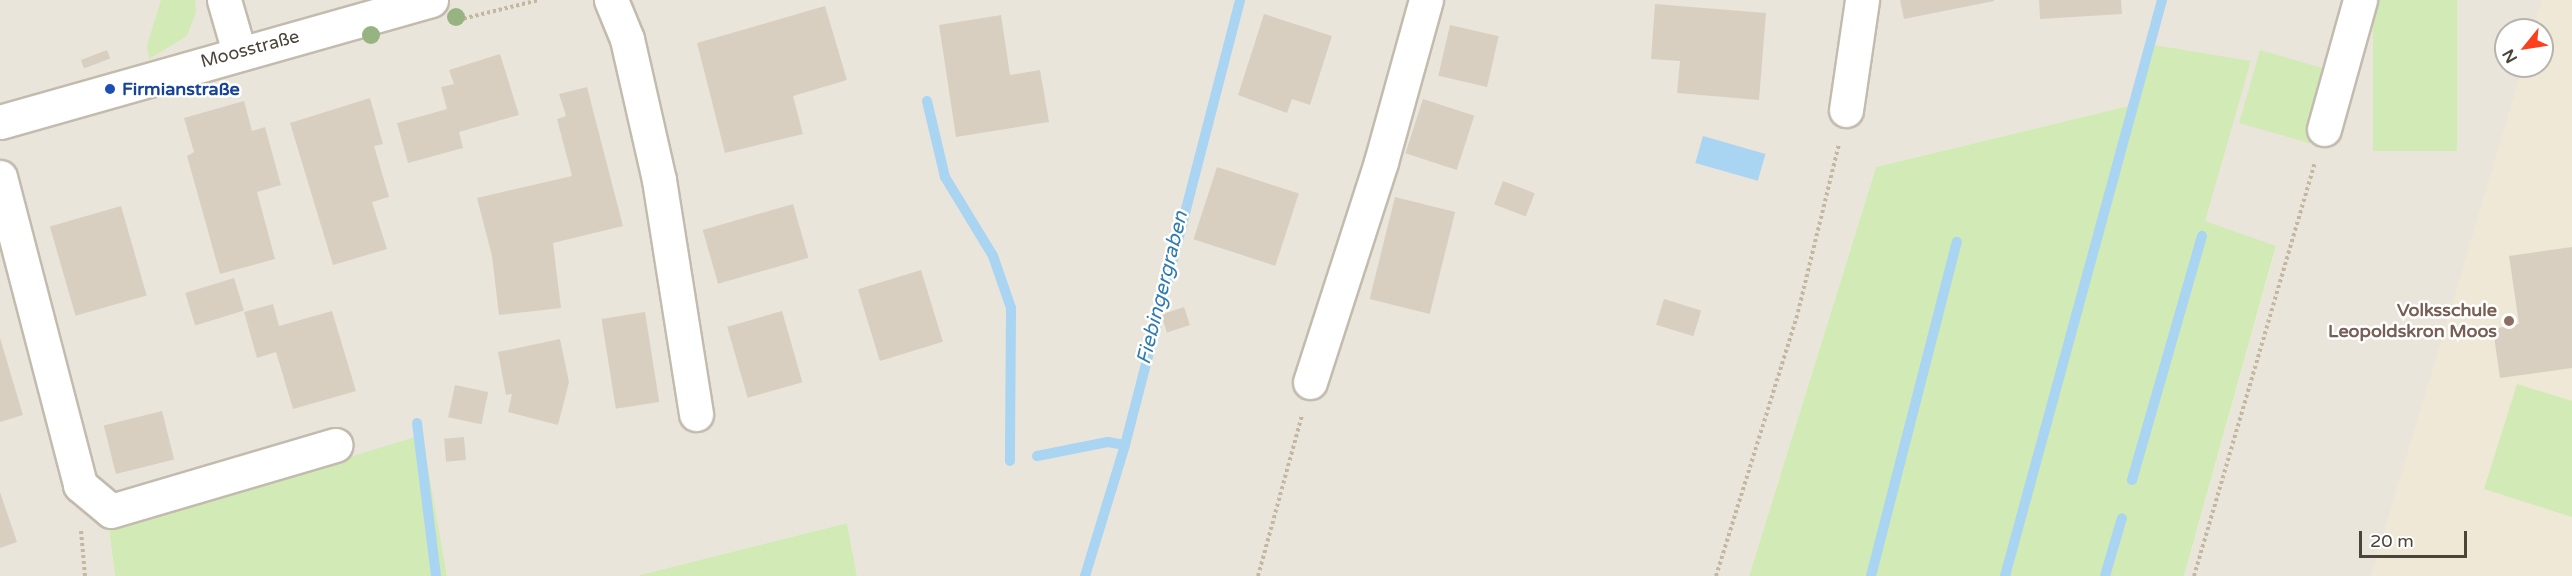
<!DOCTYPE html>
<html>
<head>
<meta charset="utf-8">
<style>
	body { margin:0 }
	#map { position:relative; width:2572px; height:576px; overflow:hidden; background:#f6f3ec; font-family:"Varela Round",sans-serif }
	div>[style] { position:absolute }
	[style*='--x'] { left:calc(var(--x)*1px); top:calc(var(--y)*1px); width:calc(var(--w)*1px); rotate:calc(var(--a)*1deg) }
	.residential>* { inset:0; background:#eae5da }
	.education>* { inset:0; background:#efe8d6 }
	.green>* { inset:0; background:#d2eab5; transform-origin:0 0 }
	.water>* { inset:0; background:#a9d4f2; transform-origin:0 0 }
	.stream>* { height:10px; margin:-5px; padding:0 5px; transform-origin:5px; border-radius:5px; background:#a9d4f2 }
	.building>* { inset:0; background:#d8cfc1; transform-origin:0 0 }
	.path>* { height:4px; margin-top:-2px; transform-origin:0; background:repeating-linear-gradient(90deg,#c4b79f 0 3px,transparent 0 6px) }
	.roads { filter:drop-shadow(2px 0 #c2bbae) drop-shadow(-2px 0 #c2bbae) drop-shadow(0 2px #c2bbae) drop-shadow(0 -2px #c2bbae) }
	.minor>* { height:33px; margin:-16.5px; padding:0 16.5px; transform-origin:16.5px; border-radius:16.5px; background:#fff }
	.trees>* { width:18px; height:18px; margin:-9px; border-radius:50%; background:#97b381 }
	.dots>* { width:16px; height:16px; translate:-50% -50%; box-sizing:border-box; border:3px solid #fff; border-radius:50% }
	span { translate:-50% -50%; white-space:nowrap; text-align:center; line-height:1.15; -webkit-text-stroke:5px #fff; paint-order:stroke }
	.street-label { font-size:18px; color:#4b4439 }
	.transit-label { font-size:18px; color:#164399; font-weight:700 }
	.left { translate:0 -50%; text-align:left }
	.education-label { font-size:18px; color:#785e54; font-weight:700 }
	.right { translate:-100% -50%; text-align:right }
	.water-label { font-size:20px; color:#2e7ab2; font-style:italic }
	.north { position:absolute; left:2494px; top:18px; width:60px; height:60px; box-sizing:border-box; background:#fff; border:2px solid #b7b4b0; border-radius:50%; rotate:240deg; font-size:16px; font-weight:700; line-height:24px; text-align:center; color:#4b4439 }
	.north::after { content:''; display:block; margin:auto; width:21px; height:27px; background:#fc3f1d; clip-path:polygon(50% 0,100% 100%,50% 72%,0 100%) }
	.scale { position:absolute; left:2359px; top:531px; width:108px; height:27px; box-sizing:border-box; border:3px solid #4b4439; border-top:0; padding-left:8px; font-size:18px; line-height:21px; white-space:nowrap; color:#4b4439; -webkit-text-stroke:4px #fff; paint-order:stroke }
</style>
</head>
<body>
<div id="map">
	<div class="residential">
		<i style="clip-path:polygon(evenodd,0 0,2572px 0,2572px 576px,2184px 576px,2276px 247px,2204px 221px,2251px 61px,2132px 105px,1876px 167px,1749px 576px,857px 576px,847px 523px,636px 576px,447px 576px,438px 534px,109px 531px,115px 576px,0 576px,0 0,2506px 30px,2542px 30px,2542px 66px,2506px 66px,2506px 30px)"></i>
	</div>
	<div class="education">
		<i style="clip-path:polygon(2542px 0,2572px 0,2572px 576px,2371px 576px,2523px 66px,2542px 66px,2542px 30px,2533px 30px)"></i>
	</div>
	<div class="green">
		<i style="clip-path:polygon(161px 0,195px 0,196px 12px,187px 36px,149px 59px,147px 45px)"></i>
		<i style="left:2373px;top:0;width:84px;height:151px"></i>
		<i style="clip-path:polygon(2154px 45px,2251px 61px,2205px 221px,2276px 246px,2184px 576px,1749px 576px,1876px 167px,2132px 105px)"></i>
		<i style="left:2260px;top:50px;width:74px;height:76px;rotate:16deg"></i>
		<i style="clip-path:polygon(2517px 384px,2572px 401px,2572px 517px,2484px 489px)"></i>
		<i style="clip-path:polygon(422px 435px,447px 576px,115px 576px,109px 530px)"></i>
		<i style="clip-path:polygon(847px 523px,857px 576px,636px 576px)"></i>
	</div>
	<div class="water">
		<i style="left:1703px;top:136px;width:65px;height:28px;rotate:16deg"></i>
	</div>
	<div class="stream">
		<i style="--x:927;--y:101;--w:78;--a:76.7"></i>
		<i style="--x:945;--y:177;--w:92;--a:58.7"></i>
		<i style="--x:993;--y:256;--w:55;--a:70.9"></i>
		<i style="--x:1011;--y:308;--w:153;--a:90.4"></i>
		<i style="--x:417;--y:423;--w:154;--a:82.9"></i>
		<i style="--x:1037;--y:456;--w:72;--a:-11.2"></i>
		<i style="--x:1108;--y:442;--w:17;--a:10"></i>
		<i style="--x:2132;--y:480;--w:254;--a:-74"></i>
		<i style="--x:1085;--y:576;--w:137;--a:-73"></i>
		<i style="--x:1125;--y:445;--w:460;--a:-75.5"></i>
		<i style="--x:1871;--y:576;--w:345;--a:-75.6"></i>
		<i style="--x:2005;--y:576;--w:597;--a:-74.75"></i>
		<i style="--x:2105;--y:576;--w:60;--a:-73.7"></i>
	</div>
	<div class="building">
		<i style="clip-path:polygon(1900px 0,1994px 0,1994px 1px,1904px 19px)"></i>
		<i style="clip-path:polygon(2039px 0,2121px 0,2122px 14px,2040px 19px)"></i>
		<i style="clip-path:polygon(1655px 4px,1766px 13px,1759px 100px,1677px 93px,1680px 61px,1651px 59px)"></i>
		<i style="clip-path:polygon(825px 6px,847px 80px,793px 96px,803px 134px,725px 153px,697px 43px)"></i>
		<i style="clip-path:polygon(1264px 14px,1332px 36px,1310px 105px,1292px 99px,1287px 113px,1238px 95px)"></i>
		<i style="clip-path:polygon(1001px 15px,1010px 75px,1040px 70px,1049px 122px,956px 137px,939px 25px)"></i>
		<i style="left:1450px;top:25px;width:50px;height:52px;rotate:13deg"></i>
		<i style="left:107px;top:50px;width:9px;height:28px;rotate:69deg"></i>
		<i style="clip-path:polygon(500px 54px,519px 115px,459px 132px,463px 148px,408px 163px,397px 123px,447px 109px,441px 87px,454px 84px,449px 70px)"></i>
		<i style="clip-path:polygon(587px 87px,623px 226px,553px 243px,561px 308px,499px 315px,492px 256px,477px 198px,572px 176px,557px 119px,566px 116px,559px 94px)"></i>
		<i style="clip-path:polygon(370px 98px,383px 144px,374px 146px,389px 197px,372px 202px,387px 249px,333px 265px,290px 123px)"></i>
		<i style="left:1423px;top:99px;width:54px;height:57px;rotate:18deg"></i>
		<i style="clip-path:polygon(244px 101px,252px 131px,265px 127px,281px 185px,257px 192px,275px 259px,220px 274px,187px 156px,194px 152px,184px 118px)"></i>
		<i style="left:1217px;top:167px;width:86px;height:76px;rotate:18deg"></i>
		<i style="left:1503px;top:181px;width:34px;height:25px;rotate:21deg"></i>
		<i style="left:1395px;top:197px;width:62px;height:105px;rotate:14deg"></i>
		<i style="left:793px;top:204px;width:56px;height:94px;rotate:74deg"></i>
		<i style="left:121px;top:206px;width:93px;height:74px;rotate:74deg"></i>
		<i style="clip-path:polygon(2572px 247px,2572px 368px,2500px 378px,2493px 329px,2519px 324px,2509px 256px)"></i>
		<i style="left:921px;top:270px;width:75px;height:66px;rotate:73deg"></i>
		<i style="left:234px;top:278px;width:34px;height:51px;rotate:73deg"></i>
		<i style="left:1664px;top:299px;width:39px;height:27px;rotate:17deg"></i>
		<i style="clip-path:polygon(273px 304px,279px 326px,332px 311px,356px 391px,293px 409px,276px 352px,257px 358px,244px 312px)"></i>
		<i style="left:1184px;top:307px;width:19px;height:24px;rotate:72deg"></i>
		<i style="left:782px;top:311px;width:74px;height:57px;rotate:74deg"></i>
		<i style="left:645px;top:312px;width:91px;height:44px;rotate:81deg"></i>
		<i style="clip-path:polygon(0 338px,23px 415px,0 422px)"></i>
		<i style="clip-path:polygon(560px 339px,569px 382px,558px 425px,508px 412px,512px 394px,506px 395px,498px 352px)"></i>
		<i style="left:455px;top:385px;width:34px;height:33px;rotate:12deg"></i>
		<i style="left:162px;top:411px;width:50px;height:60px;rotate:76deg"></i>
		<i style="left:464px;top:437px;width:23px;height:20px;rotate:85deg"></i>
		<i style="clip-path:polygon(0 492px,17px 542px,0 548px)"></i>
	</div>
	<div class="path">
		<i style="--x:458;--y:20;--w:83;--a:-13.9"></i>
		<i style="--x:81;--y:531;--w:45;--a:84.9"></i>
		<i style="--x:1258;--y:576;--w:167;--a:-74.7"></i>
		<i style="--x:1716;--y:576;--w:276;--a:-72.7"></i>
		<i style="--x:1798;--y:312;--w:173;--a:-76.3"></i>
		<i style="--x:2194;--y:576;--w:431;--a:-73.7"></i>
	</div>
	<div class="roads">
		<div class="minor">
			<i style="--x:224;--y:0;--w:54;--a:73.9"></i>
			<i style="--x:611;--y:0;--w:42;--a:67.7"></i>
			<i style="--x:627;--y:39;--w:145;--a:77.2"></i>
			<i style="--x:659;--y:180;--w:237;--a:81"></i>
			<i style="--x:1846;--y:110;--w:111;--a:-81.7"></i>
			<i style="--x:0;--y:122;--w:448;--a:-15.8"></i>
			<i style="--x:2324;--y:129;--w:134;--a:-74.4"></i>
			<i style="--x:0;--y:177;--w:318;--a:75.4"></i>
			<i style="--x:80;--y:485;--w:40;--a:40"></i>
			<i style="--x:111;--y:511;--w:234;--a:-16.4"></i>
			<i style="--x:1310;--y:382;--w:231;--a:-72.1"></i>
			<i style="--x:1381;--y:162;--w:168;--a:-74.5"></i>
		</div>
	</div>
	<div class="trees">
		<i style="left:456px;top:17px"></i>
		<i style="left:371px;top:35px"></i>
	</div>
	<div class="dots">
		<i style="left:110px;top:89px;background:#1a4fb4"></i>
		<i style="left:2509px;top:321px;background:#8d6e63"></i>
	</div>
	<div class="street-label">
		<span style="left:250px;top:49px;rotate:-15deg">Moosstraße</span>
	</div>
	<div class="transit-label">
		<span class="left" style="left:122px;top:89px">Firmianstraße</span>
	</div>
	<div class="education-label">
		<span class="right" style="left:2497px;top:321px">Volksschule<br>Leopoldskron Moos</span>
	</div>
	<div class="water-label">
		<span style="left:1163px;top:288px;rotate:-76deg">Fiebingergraben</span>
	</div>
	<div class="north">N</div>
	<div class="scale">20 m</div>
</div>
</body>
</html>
